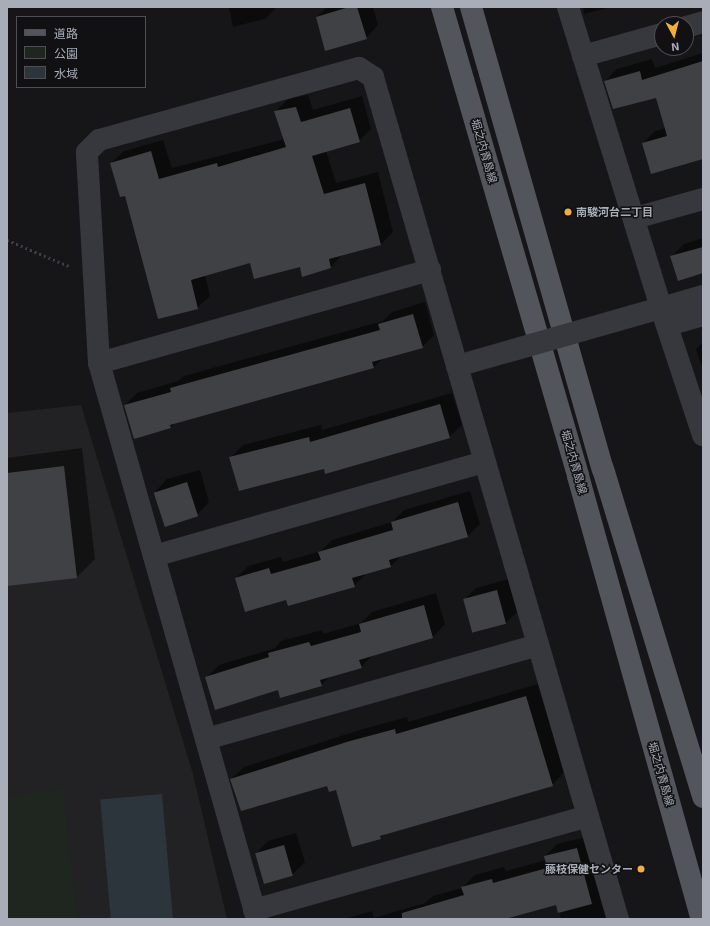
<!DOCTYPE html>
<html>
<head>
<meta charset="utf-8">
<style>
	body { margin:0 }
	#map { position:relative; width:710px; height:926px; overflow:hidden; background:#161618; font-family:"Exo 2","Noto Sans JP",sans-serif }
	div>[style] { position:absolute }
	[style*='--x'] { left:calc(var(--x)*1px); top:calc(var(--y)*1px); width:calc(var(--w)*1px); rotate:calc(var(--a)*1deg) }
	.built>* { inset:0; background:#222225 }
	.green>* { inset:0; background:#1e261f }
	.water>* { inset:0; background:#2c353c; transform-origin:0 0 }
	.shadow>* { inset:0; background:#0007 }
	.building>* { inset:0; background:#404145; transform-origin:0 0 }
	.path>* { height:2.5px; margin-top:-1.25px; transform-origin:0; background:repeating-linear-gradient(90deg,#3d3f44 0 2px,transparent 0 5px) }
	.minor>* { height:22px; margin:-11px; padding:0 11px; transform-origin:11px; border-radius:11px; background:#37383d }
	.major>* { height:22px; margin:-11px; padding:0 11px; transform-origin:11px; border-radius:11px; background:#53555c }
	.minor-bridge>* { height:22px; margin:-11px; padding:0 11px; transform-origin:11px; border-radius:11px; background:#37383d }
	.dots>* { width:11px; height:11px; translate:-50% -50%; box-sizing:border-box; border:2px solid #111113; border-radius:50% }
	span { translate:-50% -50%; white-space:nowrap; text-align:center; line-height:1.15; -webkit-text-stroke:3px #111113; paint-order:stroke }
	.street-label { font-size:11px; color:#a8adb8 }
	.poi-label { font-size:11px; color:#a8adb8; font-weight:700 }
	.left { translate:0 -50%; text-align:left }
	.right { translate:-100% -50%; text-align:right }
	.frame { position:absolute; inset:0; border:8px solid #a8adb8; pointer-events:none }
	.legend { position:absolute; left:16px; top:16px; width:130px; height:72px; box-sizing:border-box; background:#111113; border:1px solid #4d4f55; margin:0; padding:5px 7px; list-style:none; font-size:12px; color:#a8adb8 }
	.legend li { display:flex; align-items:center; gap:8px; height:20px }
	.legend b { width:20px; border:1px solid #4d4f55 }
	.north { position:absolute; left:654px; top:16px; width:40px; height:40px; box-sizing:border-box; background:#111113; border:1px solid #4d4f55; border-radius:50%; rotate:173deg; font-size:11px; font-weight:700; line-height:16px; text-align:center; color:#a8adb8 }
	.north::after { content:''; display:block; margin:auto; width:14px; height:18px; background:#f2b134; clip-path:polygon(50% 0,100% 100%,50% 72%,0 100%) }
</style>
</head>
<body>
<div id="map">
	<div class="built">
		<i style="clip-path:polygon(81px 405px,193px 774px,227px 919px,7px 919px,7px 413px)"></i>
	</div>
	<div class="green">
		<i style="clip-path:polygon(63px 788px,77px 919px,7px 919px,7px 797px)"></i>
	</div>
	<div class="water">
		<i style="left:162px;top:794px;width:125px;height:62px;rotate:85deg"></i>
	</div>
	<div class="shadow">
		<i style="clip-path:polygon(229px 7px,277px 7px,265px 19px,233px 27px)"></i>
		<i style="clip-path:polygon(327px 7px,373px 7px,378px 25px,366px 38px,317px 17px)"></i>
		<i style="clip-path:polygon(583px 7px,611px 7px,584px 14px)"></i>
		<i style="clip-path:polygon(703px 53px,703px 158px,643px 143px,655px 131px,666px 128px,656px 96px,605px 81px,617px 69px,652px 59px,655px 68px)"></i>
		<i style="clip-path:polygon(308px 95px,313px 110px,362px 96px,371px 129px,359px 141px,326px 151px,336px 183px,378px 172px,393px 232px,381px 244px,343px 254px,331px 267px,251px 262px,205px 275px,210px 296px,197px 308px,126px 194px,111px 163px,124px 151px,163px 140px,172px 168px,285px 139px,275px 112px,288px 99px)"></i>
		<i style="clip-path:polygon(703px 238px,703px 272px,672px 256px,684px 244px)"></i>
		<i style="clip-path:polygon(425px 302px,434px 335px,422px 347px,383px 358px,373px 368px,175px 423px,170px 428px,125px 405px,137px 393px,178px 381px,184px 376px,383px 321px,392px 312px)"></i>
		<i style="clip-path:polygon(703px 342px,703px 371px,696px 349px)"></i>
		<i style="clip-path:polygon(452px 393px,462px 425px,449px 437px,285px 479px,284px 477px,231px 457px,243px 445px,321px 425px,322px 430px)"></i>
		<i style="clip-path:polygon(82px 448px,95px 559px,77px 577px,7px 585px,7px 458px)"></i>
		<i style="clip-path:polygon(200px 470px,209px 502px,197px 515px,155px 492px,167px 479px)"></i>
		<i style="clip-path:polygon(470px 491px,480px 524px,468px 536px,401px 556px,390px 567px,367px 573px,354px 586px,287px 599px,236px 578px,248px 566px,281px 557px,283px 562px,321px 551px,332px 540px,392px 522px,404px 510px)"></i>
		<i style="clip-path:polygon(509px 579px,518px 611px,506px 623px,473px 633px,464px 600px,476px 588px)"></i>
		<i style="clip-path:polygon(436px 593px,445px 624px,433px 637px,373px 655px,361px 667px,331px 676px,321px 685px,279px 689px,206px 678px,219px 665px,275px 648px,281px 641px,322px 630px,323px 634px,361px 623px,372px 612px)"></i>
		<i style="clip-path:polygon(538px 684px,564px 772px,552px 785px,386px 833px,380px 838px,337px 788px,328px 785px,231px 779px,244px 767px,363px 729px,407px 717px,408px 722px)"></i>
		<i style="clip-path:polygon(296px 833px,305px 862px,292px 875px,256px 854px,268px 841px)"></i>
		<i style="clip-path:polygon(590px 836px,604px 891px,599px 895px,606px 919px,561px 919px,557px 903px,504px 919px,344px 919px,372px 911px,374px 918px,425px 903px,433px 896px,462px 888px,475px 875px,504px 867px,506px 871px,546px 860px,545px 856px,557px 844px)"></i>
	</div>
	<div class="building">
		<i style="clip-path:polygon(349px 7px,357px 7px,367px 39px,325px 51px,316px 17px)"></i>
		<i style="clip-path:polygon(703px 61px,703px 159px,651px 174px,642px 143px,667px 136px,656px 98px,613px 109px,604px 81px,640px 71px,642px 80px)"></i>
		<i style="clip-path:polygon(296px 107px,301px 122px,350px 108px,360px 142px,312px 156px,324px 194px,365px 183px,381px 245px,329px 259px,331px 268px,302px 277px,300px 267px,254px 279px,250px 263px,191px 280px,198px 309px,158px 319px,125px 196px,120px 197px,110px 163px,151px 151px,159px 179px,217px 163px,218px 167px,286px 147px,274px 111px)"></i>
		<i style="clip-path:polygon(703px 247px,703px 273px,678px 281px,670px 256px)"></i>
		<i style="clip-path:polygon(413px 314px,423px 348px,372px 362px,374px 368px,170px 425px,171px 428px,134px 439px,124px 405px,171px 392px,170px 388px,380px 330px,378px 324px)"></i>
		<i style="clip-path:polygon(440px 404px,450px 438px,325px 474px,324px 469px,239px 491px,229px 457px,309px 437px,310px 442px)"></i>
		<i style="clip-path:polygon(64px 466px,77px 578px,7px 586px,7px 473px)"></i>
		<i style="left:187px;top:482px;width:36px;height:35px;rotate:72deg"></i>
		<i style="clip-path:polygon(458px 502px,468px 537px,389px 560px,391px 567px,352px 578px,355px 587px,288px 606px,286px 600px,245px 612px,235px 578px,269px 568px,271px 574px,321px 560px,318px 552px,393px 530px,391px 522px)"></i>
		<i style="left:497px;top:590px;width:35px;height:35px;rotate:75deg"></i>
		<i style="clip-path:polygon(424px 605px,433px 638px,359px 660px,362px 668px,320px 680px,322px 686px,280px 698px,278px 690px,215px 710px,205px 677px,269px 657px,268px 653px,309px 642px,311px 646px,361px 632px,359px 624px)"></i>
		<i style="clip-path:polygon(526px 696px,553px 786px,380px 836px,381px 839px,352px 847px,336px 790px,329px 792px,327px 786px,241px 811px,230px 779px,350px 741px,395px 729px,396px 734px)"></i>
		<i style="left:284px;top:845px;width:32px;height:30px;rotate:74deg"></i>
		<i style="clip-path:polygon(577px 848px,592px 904px,558px 913px,556px 905px,505px 919px,402px 919px,402px 913px,464px 895px,461px 887px,492px 879px,493px 883px,547px 868px,544px 856px)"></i>
	</div>
	<div class="path">
		<i style="--x:7;--y:240;--w:67;--a:22.8"></i>
	</div>
	<div class="minor">
		<i style="--x:568;--y:7;--w:315;--a:72.8"></i>
		<i style="--x:661;--y:308;--w:134;--a:71.7"></i>
		<i style="--x:686;--y:27;--w:18;--a:-16"></i>
		<i style="--x:583;--y:56;--w:82;--a:-15.6"></i>
		<i style="--x:635;--y:218;--w:71;--a:-15.6"></i>
		<i style="--x:661;--y:308;--w:44;--a:-15.9"></i>
		<i style="--x:668;--y:325;--w:36;--a:-16"></i>
		<i style="--x:99;--y:363;--w:344;--a:-15.7"></i>
		<i style="--x:154;--y:556;--w:344;--a:-15.9"></i>
		<i style="--x:206;--y:739;--w:345;--a:-15.8"></i>
		<i style="--x:254;--y:910;--w:347;--a:-15.7"></i>
		<i style="--x:257;--y:919;--w:578;--a:-105.86"></i>
		<i style="--x:99;--y:363;--w:211;--a:-93.3"></i>
		<i style="--x:87;--y:152;--w:17;--a:-45"></i>
		<i style="--x:99;--y:140;--w:270;--a:-15.5"></i>
		<i style="--x:359;--y:68;--w:17;--a:33"></i>
		<i style="--x:373;--y:77;--w:877;--a:73.78"></i>
	</div>
	<div class="major">
		<i style="--x:442;--y:7;--w:488;--a:73.8"></i>
		<i style="--x:578;--y:476;--w:460;--a:74.4"></i>
		<i style="--x:471;--y:7;--w:480;--a:74.1"></i>
		<i style="--x:603;--y:469;--w:343;--a:73"></i>
	</div>
	<div class="minor-bridge">
		<i style="--x:457;--y:366;--w:212;--a:-15.9"></i>
	</div>
	<div class="dots">
		<i style="left:568px;top:212px;background:#f2b134"></i>
		<i style="left:641px;top:869px;background:#f2b134"></i>
	</div>
	<div class="street-label">
		<span style="left:484px;top:151px;rotate:74deg">堀之内青島線</span>
		<span style="left:574px;top:462px;rotate:74deg">堀之内青島線</span>
		<span style="left:661px;top:774px;rotate:74deg">堀之内青島線</span>
	</div>
	<div class="poi-label">
		<span class="left" style="left:576px;top:212px">南駿河台二丁目</span>
		<span class="right" style="left:633px;top:869px">藤枝保健センター</span>
	</div>
	<div class="frame"></div>
	<ul class="legend">
	<li><b style="height:5px;background:#53555c"></b>道路</li>
	<li><b style="height:11px;background:#1e261f"></b>公園</li>
	<li><b style="height:11px;background:#2c353c"></b>水域</li>
	</ul>
	<div class="north">N</div>
</div>
</body>
</html>
